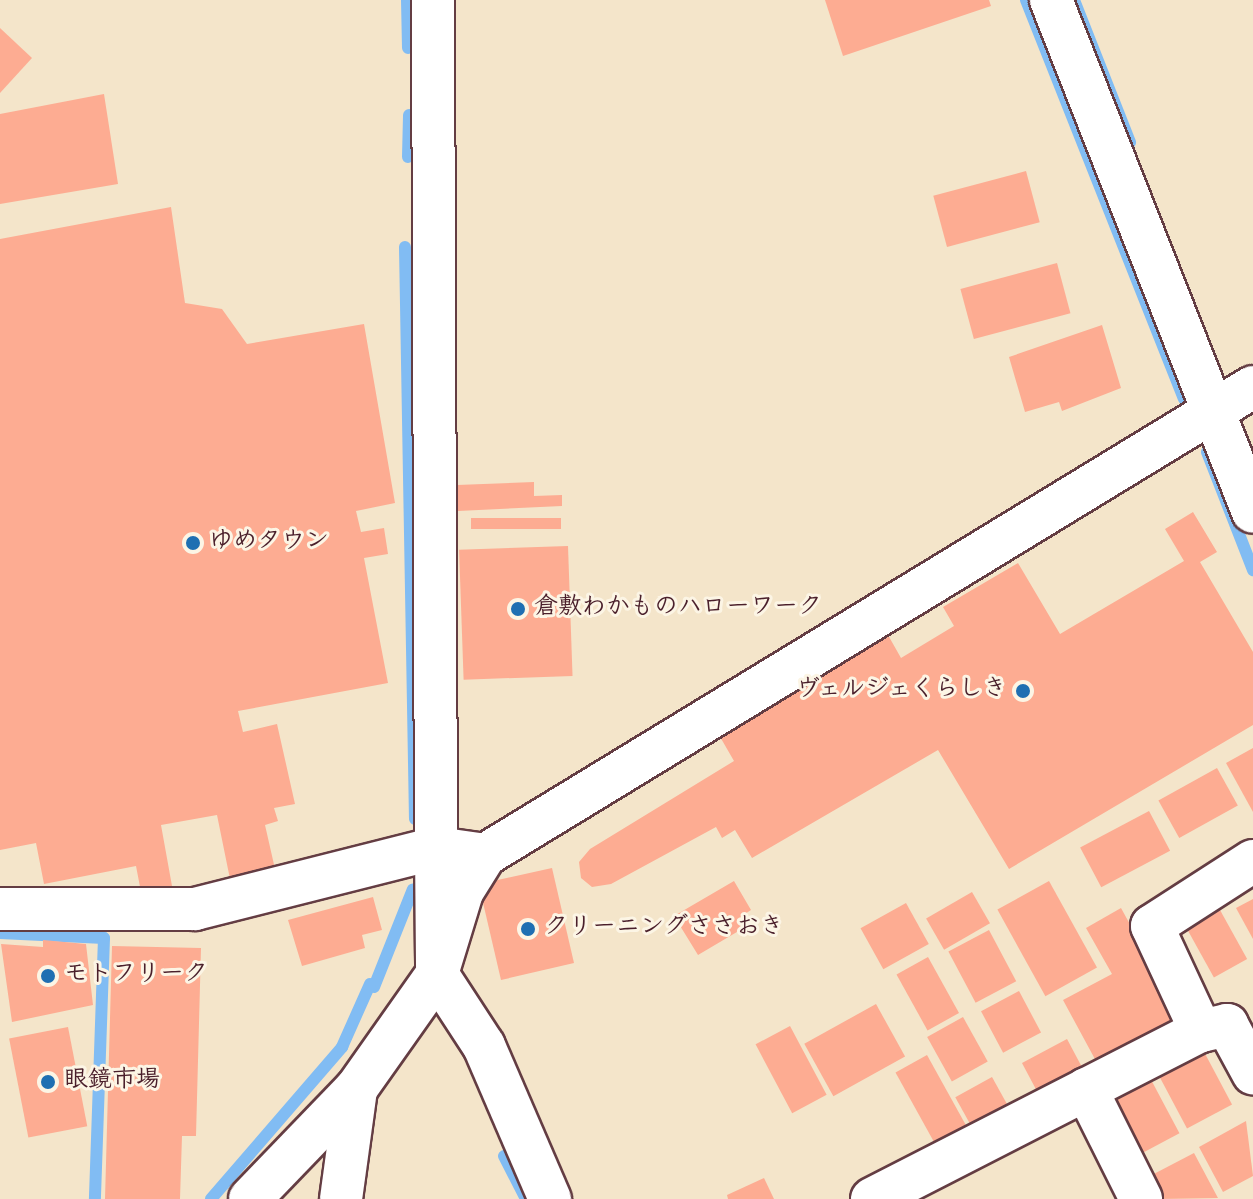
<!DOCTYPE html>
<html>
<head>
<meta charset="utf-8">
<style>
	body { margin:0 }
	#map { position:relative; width:1253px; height:1199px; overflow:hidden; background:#f4e5ca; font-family:"Gochi Hand","Klee One",sans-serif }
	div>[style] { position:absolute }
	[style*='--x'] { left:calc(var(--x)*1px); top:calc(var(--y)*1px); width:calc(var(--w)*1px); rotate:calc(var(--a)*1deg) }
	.stream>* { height:12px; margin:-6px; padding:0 6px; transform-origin:6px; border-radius:6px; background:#81bcf3 }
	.building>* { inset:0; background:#fdac92; transform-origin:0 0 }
	.roads { filter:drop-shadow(2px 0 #643d43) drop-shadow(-2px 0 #643d43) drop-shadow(0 2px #643d43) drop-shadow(0 -2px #643d43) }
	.minor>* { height:42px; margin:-21px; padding:0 21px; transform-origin:21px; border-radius:21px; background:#fff }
	.dots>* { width:22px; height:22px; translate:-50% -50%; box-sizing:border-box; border:4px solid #fcf5e5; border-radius:50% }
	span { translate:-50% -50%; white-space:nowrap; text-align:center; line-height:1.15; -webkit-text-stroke:6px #fcf5e5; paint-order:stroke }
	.poi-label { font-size:24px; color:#4a1f2b; font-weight:700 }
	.left { translate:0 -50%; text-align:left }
	.right { translate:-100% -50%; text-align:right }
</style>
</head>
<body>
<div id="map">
	<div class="stream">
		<i style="--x:407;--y:0;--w:48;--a:88.8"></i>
		<i style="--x:1026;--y:0;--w:429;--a:68.4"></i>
		<i style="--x:1074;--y:0;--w:153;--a:68.5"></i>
		<i style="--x:408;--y:157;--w:42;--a:-88.6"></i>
		<i style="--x:405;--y:247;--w:572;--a:89"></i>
		<i style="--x:1207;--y:452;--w:127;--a:68.7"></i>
		<i style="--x:0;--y:933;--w:104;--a:2.8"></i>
		<i style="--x:104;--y:938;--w:261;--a:92"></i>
		<i style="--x:374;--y:987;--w:105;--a:-68.3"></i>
		<i style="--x:504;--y:1156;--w:48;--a:62.9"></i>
		<i style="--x:211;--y:1199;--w:201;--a:-49.2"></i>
		<i style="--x:342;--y:1047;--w:69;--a:-66"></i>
	</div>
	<div class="building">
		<i style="clip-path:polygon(825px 0,989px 0,991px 6px,843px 56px)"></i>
		<i style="clip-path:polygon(0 28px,32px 58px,0 93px)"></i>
		<i style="clip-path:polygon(104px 94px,118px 184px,0 204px,0 114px)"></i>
		<i style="left:1026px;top:171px;width:53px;height:96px;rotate:75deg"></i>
		<i style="clip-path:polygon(171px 207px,185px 303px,222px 309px,247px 344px,364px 324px,395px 503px,356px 511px,361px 532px,384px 528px,388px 554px,364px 558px,388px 683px,238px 711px,243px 732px,277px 724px,295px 804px,274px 808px,278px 821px,265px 825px,275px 869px,230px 879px,217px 815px,161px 825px,172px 886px,141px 892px,136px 866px,44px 884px,36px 843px,0 850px,0 239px)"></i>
		<i style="left:1057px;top:263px;width:52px;height:100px;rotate:75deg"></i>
		<i style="clip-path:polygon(1102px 325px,1121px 388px,1062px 411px,1059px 402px,1025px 412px,1009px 357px)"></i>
		<i style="clip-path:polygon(534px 482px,534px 496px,562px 495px,562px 506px,458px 511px,457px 485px)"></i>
		<i style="clip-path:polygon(1193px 512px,1217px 552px,1200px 562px,1253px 652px,1253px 725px,1009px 869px,938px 750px,752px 858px,735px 830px,722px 838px,716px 827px,611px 884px,592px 887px,581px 878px,579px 862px,590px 849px,734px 761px,719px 735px,888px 635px,901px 658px,954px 626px,943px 607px,1018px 563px,1060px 634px,1184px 561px,1165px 529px)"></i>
		<i style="left:561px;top:518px;width:11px;height:90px;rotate:90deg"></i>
		<i style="left:568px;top:546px;width:130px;height:109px;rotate:88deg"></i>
		<i style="clip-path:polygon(1253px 748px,1253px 812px,1226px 763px)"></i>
		<i style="left:1217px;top:768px;width:43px;height:67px;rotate:61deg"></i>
		<i style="left:1149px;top:811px;width:45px;height:78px;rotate:62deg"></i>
		<i style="clip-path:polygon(552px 868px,574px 963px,501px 980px,481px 894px,493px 881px)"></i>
		<i style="clip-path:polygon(734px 881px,751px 910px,737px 919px,742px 929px,698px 955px,674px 916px)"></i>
		<i style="left:1049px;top:881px;width:99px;height:59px;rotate:61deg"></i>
		<i style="left:972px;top:892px;width:36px;height:53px;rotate:60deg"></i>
		<i style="clip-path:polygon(373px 897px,382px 930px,362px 935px,365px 948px,302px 966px,288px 920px)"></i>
		<i style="clip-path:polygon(1253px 899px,1253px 939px,1236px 908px)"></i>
		<i style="left:906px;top:903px;width:47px;height:52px;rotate:61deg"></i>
		<i style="clip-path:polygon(1121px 908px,1187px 1028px,1103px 1074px,1063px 1000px,1112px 974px,1086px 928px)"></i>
		<i style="left:1220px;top:910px;width:56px;height:38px;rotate:61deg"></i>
		<i style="left:989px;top:930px;width:58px;height:46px;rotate:62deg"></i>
		<i style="clip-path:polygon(43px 940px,86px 944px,93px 1005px,12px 1022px,1px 944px,43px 947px)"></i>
		<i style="clip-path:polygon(112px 946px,201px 948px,196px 1136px,182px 1136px,180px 1199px,105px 1199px)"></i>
		<i style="left:928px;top:957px;width:64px;height:36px;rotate:61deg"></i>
		<i style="left:1019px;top:991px;width:47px;height:43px;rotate:62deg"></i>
		<i style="left:876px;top:1004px;width:60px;height:82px;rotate:61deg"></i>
		<i style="left:963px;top:1017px;width:51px;height:41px;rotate:61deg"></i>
		<i style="left:790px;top:1026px;width:78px;height:39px;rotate:62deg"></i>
		<i style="left:68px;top:1027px;width:101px;height:60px;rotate:79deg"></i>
		<i style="left:1067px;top:1039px;width:47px;height:51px;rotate:62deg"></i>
		<i style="left:1202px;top:1048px;width:64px;height:51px;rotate:62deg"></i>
		<i style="left:927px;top:1055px;width:96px;height:36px;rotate:61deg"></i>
		<i style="left:1148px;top:1074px;width:67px;height:50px;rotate:62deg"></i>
		<i style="left:992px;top:1077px;width:48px;height:42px;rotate:61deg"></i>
		<i style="clip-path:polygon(1246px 1121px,1253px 1176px,1223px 1192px,1199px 1147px)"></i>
		<i style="clip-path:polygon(1194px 1153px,1218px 1198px,1159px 1199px,1148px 1177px)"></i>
		<i style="clip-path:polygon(764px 1178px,774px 1199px,728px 1199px,727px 1195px)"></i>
	</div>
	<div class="roads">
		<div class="minor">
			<i style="--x:433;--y:0;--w:848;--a:89.8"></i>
			<i style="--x:436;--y:848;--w:49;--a:8.1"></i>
			<i style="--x:1051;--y:0;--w:550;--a:68.47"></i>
			<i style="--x:1253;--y:861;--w:120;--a:147.2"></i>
			<i style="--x:1152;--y:926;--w:116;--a:65"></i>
			<i style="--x:1201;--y:1031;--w:27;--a:-13"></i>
			<i style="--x:1227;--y:1025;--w:55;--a:61.6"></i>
			<i style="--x:0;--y:909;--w:195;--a:0"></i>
			<i style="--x:195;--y:909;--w:249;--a:-14.2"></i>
			<i style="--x:436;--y:848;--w:126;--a:89.5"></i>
			<i style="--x:437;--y:974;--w:86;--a:56.9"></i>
			<i style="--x:484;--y:1046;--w:167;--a:66.7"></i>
			<i style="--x:1086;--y:1089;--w:123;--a:63.4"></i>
			<i style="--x:250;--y:1199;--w:153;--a:-46.1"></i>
			<i style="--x:356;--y:1089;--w:141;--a:-54.8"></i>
			<i style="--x:437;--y:974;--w:86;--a:-73"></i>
			<i style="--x:462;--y:892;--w:44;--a:-58.1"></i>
			<i style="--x:485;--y:855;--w:899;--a:-31.36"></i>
			<i style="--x:341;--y:1199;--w:111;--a:-82.2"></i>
			<i style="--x:872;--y:1199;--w:369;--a:-27.1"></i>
		</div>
	</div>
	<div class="dots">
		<i style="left:193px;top:543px;background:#1f6fb2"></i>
		<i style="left:518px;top:609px;background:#1f6fb2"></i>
		<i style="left:1023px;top:691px;background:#1f6fb2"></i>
		<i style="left:528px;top:929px;background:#1f6fb2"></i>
		<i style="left:48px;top:976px;background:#1f6fb2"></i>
		<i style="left:48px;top:1082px;background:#1f6fb2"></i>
	</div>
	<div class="poi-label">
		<span class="left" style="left:209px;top:543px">ゆめタウン</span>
		<span class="left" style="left:534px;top:609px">倉敷わかものハローワーク</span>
		<span class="right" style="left:1007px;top:691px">ヴェルジェくらしき</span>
		<span class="left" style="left:544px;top:929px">クリーニングささおき</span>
		<span class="left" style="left:64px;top:976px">モトフリーク</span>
		<span class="left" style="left:64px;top:1082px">眼鏡市場</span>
	</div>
</div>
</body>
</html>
